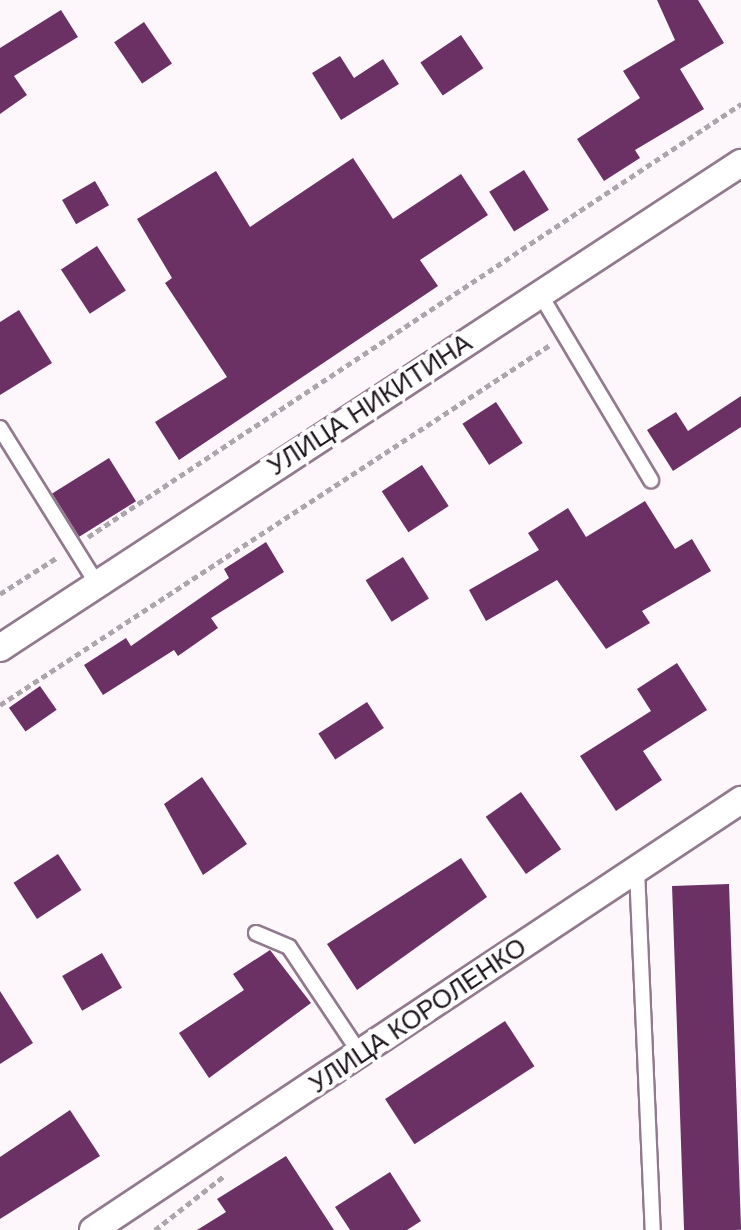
<!DOCTYPE html>
<html>
<head>
<meta charset="utf-8">
<style>
	body { margin:0 }
	#map { position:relative; width:741px; height:1230px; overflow:hidden; background:#fdf7fc; font-family:Arial,sans-serif }
	div>[style] { position:absolute }
	[style*='--x'] { left:calc(var(--x)*1px); top:calc(var(--y)*1px); width:calc(var(--w)*1px); rotate:calc(var(--a)*1deg) }
	.building>* { inset:0; background:#6b3165; transform-origin:0 0 }
	.path>* { height:5px; margin-top:-2.5px; transform-origin:0; background:repeating-linear-gradient(90deg,#aca5ab 0 6px,transparent 0 10px) }
	.roads { filter:drop-shadow(2px 0 #927a8e) drop-shadow(-2px 0 #927a8e) drop-shadow(0 2px #927a8e) drop-shadow(0 -2px #927a8e) }
	.lane>* { height:14px; margin:-7px; padding:0 7px; transform-origin:7px; border-radius:7px; background:#fff }
	.street>* { height:26px; margin:-13px; padding:0 13px; transform-origin:13px; border-radius:13px; background:#fff }
	span { translate:-50% -50%; white-space:nowrap; text-align:center; line-height:1.15; -webkit-text-stroke:8px #fff; paint-order:stroke }
	.street-label { font-size:26px; color:#1f161e }
</style>
</head>
<body>
<div id="map">
	<div class="building">
		<i style="clip-path:polygon(657px 0,698px 0,724px 43px,680px 69px,704px 109px,635px 150px,640px 158px,604px 181px,577px 139px,640px 98px,623px 71px,675px 40px)"></i>
		<i style="clip-path:polygon(61px 10px,78px 37px,14px 76px,27px 95px,0 114px,0 48px)"></i>
		<i style="left:144px;top:22px;width:50px;height:36px;rotate:56deg"></i>
		<i style="left:461px;top:35px;width:40px;height:49px;rotate:56deg"></i>
		<i style="clip-path:polygon(340px 56px,354px 78px,383px 59px,399px 84px,341px 120px,312px 73px)"></i>
		<i style="clip-path:polygon(353px 158px,393px 219px,461px 174px,488px 215px,420px 260px,438px 286px,179px 460px,155px 422px,227px 377px,165px 283px,172px 278px,137px 219px,216px 171px,250px 227px)"></i>
		<i style="left:524px;top:170px;width:47px;height:41px;rotate:58deg"></i>
		<i style="left:95px;top:181px;width:28px;height:38px;rotate:60deg"></i>
		<i style="left:97px;top:246px;width:53px;height:43px;rotate:57deg"></i>
		<i style="clip-path:polygon(19px 310px,52px 363px,0 395px,0 322px)"></i>
		<i style="clip-path:polygon(741px 396px,741px 427px,673px 471px,647px 430px,676px 412px,688px 431px)"></i>
		<i style="left:496px;top:402px;width:49px;height:40px;rotate:57deg"></i>
		<i style="left:109px;top:458px;width:51px;height:67px;rotate:58deg"></i>
		<i style="left:422px;top:465px;width:49px;height:48px;rotate:57deg"></i>
		<i style="clip-path:polygon(645px 501px,675px 549px,692px 539px,711px 571px,642px 611px,650px 623px,606px 649px,557px 580px,486px 621px,469px 590px,539px 550px,528px 533px,568px 508px,586px 537px)"></i>
		<i style="clip-path:polygon(266px 542px,284px 572px,211px 618px,218px 628px,178px 656px,174px 650px,103px 695px,84px 665px,126px 638px,131px 646px,229px 578px,224px 569px)"></i>
		<i style="left:403px;top:557px;width:49px;height:44px;rotate:58deg"></i>
		<i style="clip-path:polygon(677px 663px,707px 710px,643px 751px,662px 780px,616px 811px,580px 756px,651px 711px,637px 689px)"></i>
		<i style="left:40px;top:686px;width:29px;height:38px;rotate:55deg"></i>
		<i style="left:367px;top:702px;width:31px;height:58px;rotate:57deg"></i>
		<i style="clip-path:polygon(202px 777px,247px 844px,203px 875px,164px 804px)"></i>
		<i style="left:521px;top:792px;width:70px;height:43px;rotate:55deg"></i>
		<i style="left:58px;top:854px;width:43px;height:53px;rotate:57deg"></i>
		<i style="clip-path:polygon(461px 858px,487px 897px,357px 990px,327px 944px)"></i>
		<i style="left:729px;top:884px;width:346px;height:57px;rotate:88deg"></i>
		<i style="clip-path:polygon(270px 950px,311px 1003px,209px 1078px,179px 1033px,244px 990px,233px 974px)"></i>
		<i style="left:102px;top:953px;width:40px;height:46px;rotate:60deg"></i>
		<i style="clip-path:polygon(0 991px,33px 1043px,0 1064px)"></i>
		<i style="left:505px;top:1021px;width:54px;height:143px;rotate:57deg"></i>
		<i style="clip-path:polygon(70px 1110px,100px 1156px,0 1219px,0 1157px)"></i>
		<i style="clip-path:polygon(286px 1156px,334px 1230px,197px 1230px,226px 1212px,217px 1199px)"></i>
		<i style="clip-path:polygon(390px 1172px,421px 1221px,407px 1230px,350px 1230px,335px 1207px)"></i>
	</div>
	<div class="path">
		<i style="--x:88;--y:537;--w:784;--a:-33.55"></i>
		<i style="--x:0;--y:594;--w:67;--a:-32.7"></i>
		<i style="--x:0;--y:705;--w:657;--a:-33.21"></i>
		<i style="--x:155;--y:1230;--w:88;--a:-38"></i>
	</div>
	<div class="roads">
		<div class="lane">
			<i style="--x:540;--y:294;--w:217;--a:59.2"></i>
			<i style="--x:0;--y:428;--w:184;--a:58.1"></i>
			<i style="--x:637;--y:870;--w:360;--a:87.5"></i>
			<i style="--x:256;--y:933;--w:36;--a:23"></i>
			<i style="--x:289;--y:947;--w:130;--a:56.3"></i>
		</div>
		<div class="street">
			<i style="--x:0;--y:648;--w:886;--a:-33.21"></i>
			<i style="--x:93;--y:1230;--w:778;--a:-33.57"></i>
		</div>
	</div>
	<div class="street-label">
		<span style="left:370px;top:405px;rotate:-33deg">УЛИЦА НИКИТИНА</span>
		<span style="left:418px;top:1016px;rotate:-34deg">УЛИЦА КОРОЛЕНКО</span>
	</div>
</div>
</body>
</html>
